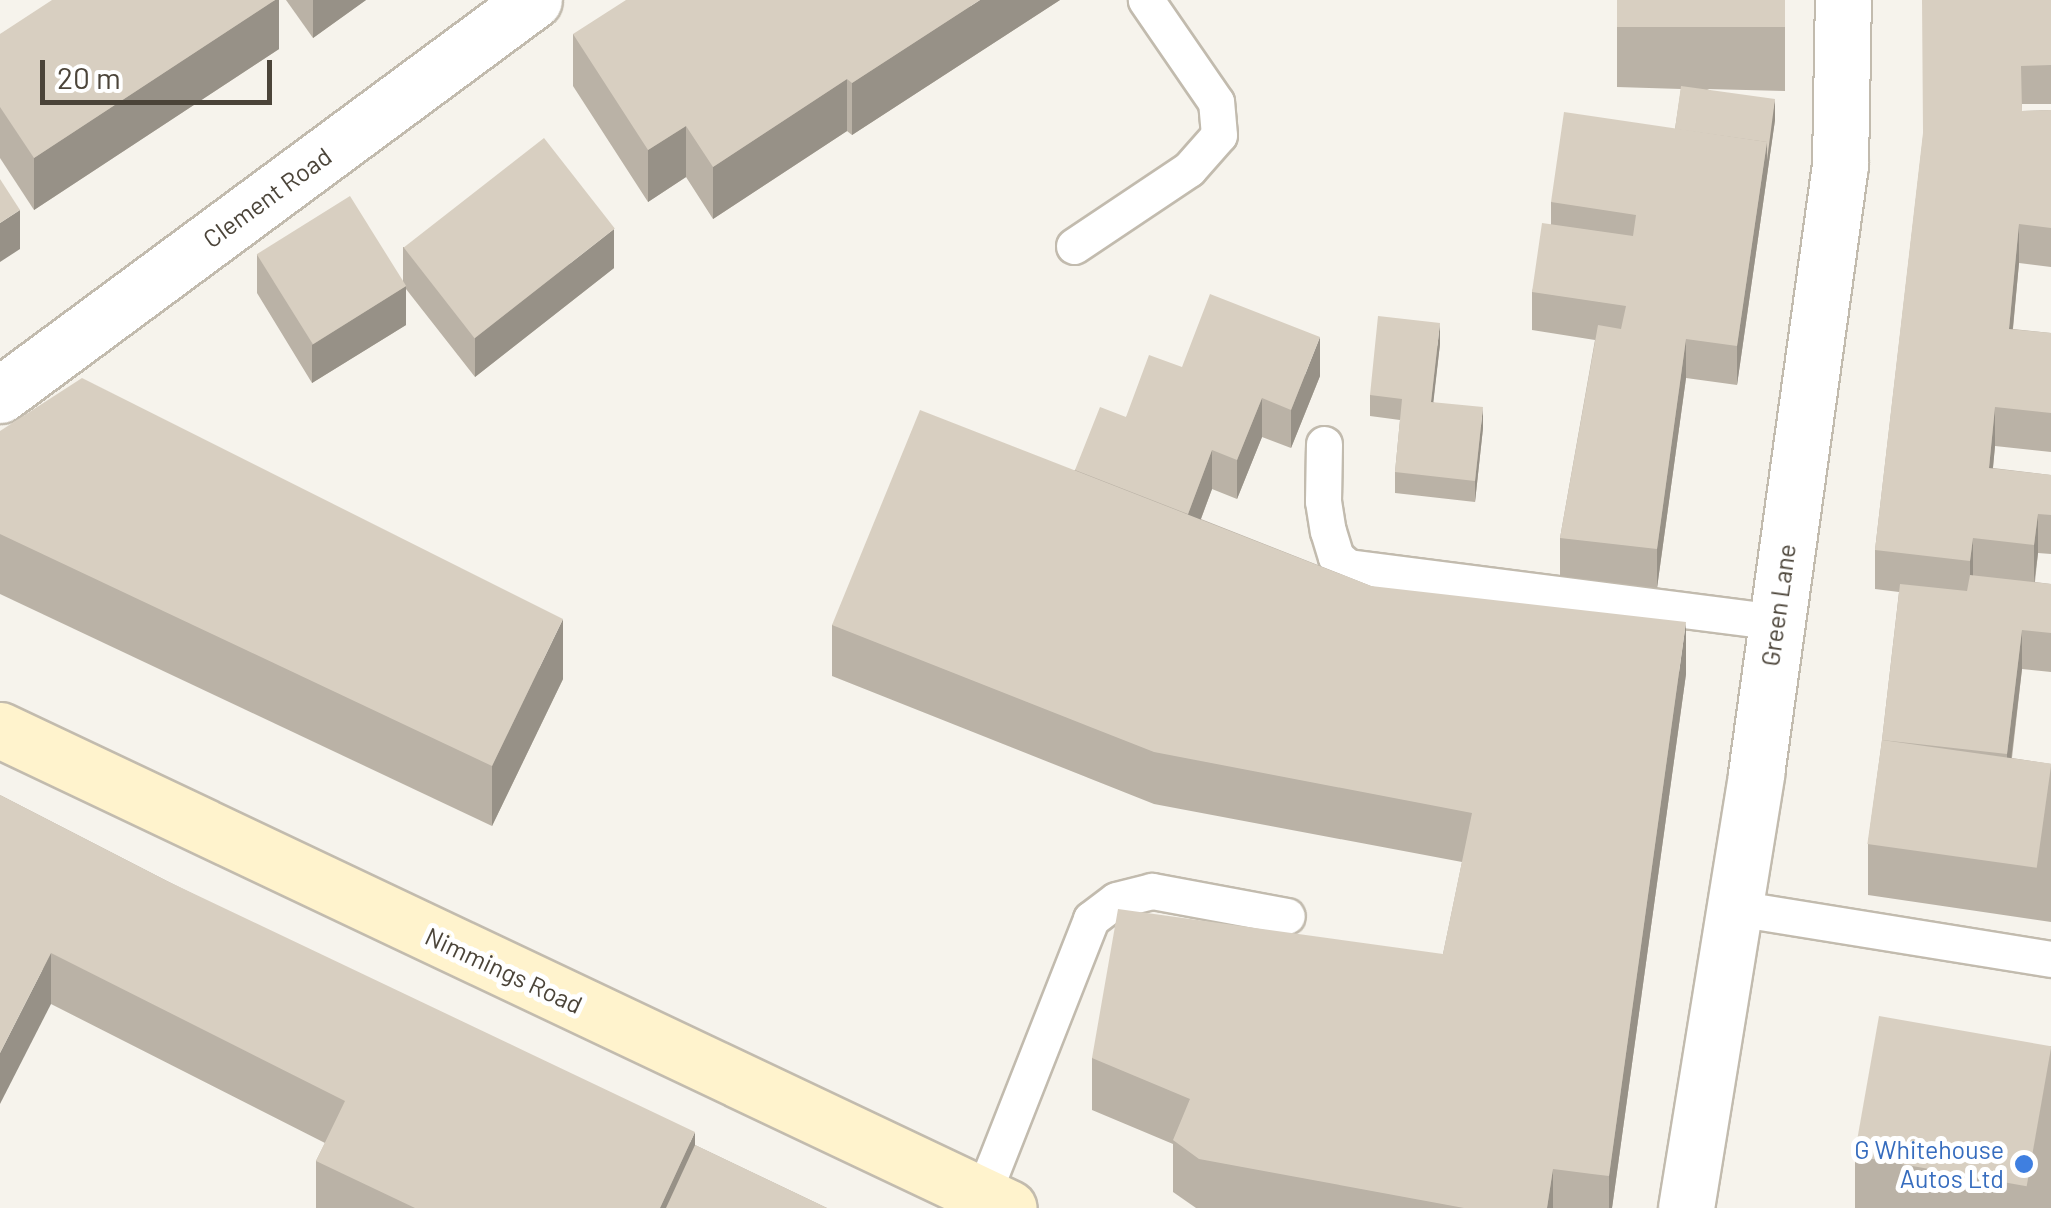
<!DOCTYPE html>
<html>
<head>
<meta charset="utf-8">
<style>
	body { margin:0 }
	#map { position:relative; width:2051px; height:1208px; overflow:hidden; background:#f6f3ec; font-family:Barlow,sans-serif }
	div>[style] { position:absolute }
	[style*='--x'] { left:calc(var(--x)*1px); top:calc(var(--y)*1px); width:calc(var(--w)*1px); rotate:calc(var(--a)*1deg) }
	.roads { filter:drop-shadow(2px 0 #c2bbae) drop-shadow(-2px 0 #c2bbae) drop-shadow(0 2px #c2bbae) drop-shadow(0 -2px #c2bbae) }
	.service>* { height:35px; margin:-17.5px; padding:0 17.5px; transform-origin:17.5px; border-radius:17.5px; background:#fff }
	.minor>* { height:55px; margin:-27.5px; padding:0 27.5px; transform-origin:27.5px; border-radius:27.5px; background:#fff }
	.secondary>* { height:55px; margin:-27.5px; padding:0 27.5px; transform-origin:27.5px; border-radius:27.5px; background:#fff3cd }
	.wall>* { inset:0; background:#bab2a6 }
	.shaded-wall>* { inset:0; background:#979187 }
	.building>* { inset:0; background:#d8cfc1; transform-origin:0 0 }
	.dots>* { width:28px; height:28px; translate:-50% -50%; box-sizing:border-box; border:5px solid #fff; border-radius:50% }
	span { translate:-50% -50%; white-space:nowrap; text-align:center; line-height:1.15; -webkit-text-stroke:10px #fff; paint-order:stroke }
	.street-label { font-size:25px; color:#4b4439 }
	.shop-label { font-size:25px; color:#366cbe }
	.right { translate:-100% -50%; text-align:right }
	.scale { position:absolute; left:40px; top:60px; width:232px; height:45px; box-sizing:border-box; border:5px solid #4b4439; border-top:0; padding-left:12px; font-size:30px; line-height:35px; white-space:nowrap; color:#4b4439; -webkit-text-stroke:8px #fff; paint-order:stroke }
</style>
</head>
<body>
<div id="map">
	<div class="roads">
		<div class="service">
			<i style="--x:1074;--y:246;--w:138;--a:-33.8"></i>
			<i style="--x:1189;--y:169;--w:45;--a:-48.6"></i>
			<i style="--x:1219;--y:135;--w:33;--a:-95"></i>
			<i style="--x:1216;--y:102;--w:124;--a:-124.5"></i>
			<i style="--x:1324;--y:444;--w:57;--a:91"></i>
			<i style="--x:1323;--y:501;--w:30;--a:81"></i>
			<i style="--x:1328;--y:531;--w:27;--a:73"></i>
			<i style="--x:1336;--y:557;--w:16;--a:40"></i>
			<i style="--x:1348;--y:567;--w:431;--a:7.3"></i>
			<i style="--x:1736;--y:908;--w:319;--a:9.2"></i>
			<i style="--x:982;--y:1196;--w:298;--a:-68.5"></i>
			<i style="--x:1091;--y:919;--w:31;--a:-37"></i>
			<i style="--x:1116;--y:900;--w:37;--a:-14"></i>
			<i style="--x:1152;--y:891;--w:137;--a:10.5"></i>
		</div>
		<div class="minor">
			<i style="--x:0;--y:395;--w:664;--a:-36.49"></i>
			<i style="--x:1686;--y:1208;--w:440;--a:-80.8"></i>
			<i style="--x:1756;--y:774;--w:615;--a:-82.15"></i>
			<i style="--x:1840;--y:165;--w:165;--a:-89"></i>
		</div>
		<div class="secondary">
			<i style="--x:0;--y:730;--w:1116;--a:25.35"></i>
		</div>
	</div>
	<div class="wall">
		<i style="clip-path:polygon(279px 0,279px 49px,34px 210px,0 158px,0 34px)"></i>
		<i style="clip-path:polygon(286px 0,366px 0,313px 38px)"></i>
		<i style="clip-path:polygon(1060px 0,852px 135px,847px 131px,713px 219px,686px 177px,648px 202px,573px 86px,573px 34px)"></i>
		<i style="clip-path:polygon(1617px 0,1785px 0,1785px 91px,1707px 89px,1775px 120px,1737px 385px,1686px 378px,1657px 588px,1560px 576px,1560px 538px,1595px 340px,1532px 330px,1532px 292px,1551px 224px,1551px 202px,1675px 129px,1681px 89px,1617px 87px)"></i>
		<i style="clip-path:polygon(2051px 0,2051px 104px,2022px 104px,2022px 111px,2051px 110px,2051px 267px,2019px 263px,2013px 329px,2051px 333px,2051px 452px,1995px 446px,1993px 468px,2051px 475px,2051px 554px,2038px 553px,2035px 582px,2051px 584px,2051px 672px,2022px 669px,2012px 758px,2051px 764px,2051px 922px,1868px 895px,1868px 844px,1882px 740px,1899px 592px,1875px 589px,1875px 550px,1923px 137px)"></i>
		<i style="clip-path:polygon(403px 247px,614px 268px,475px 377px,406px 289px,406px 325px,312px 383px,257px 293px,257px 254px,403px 283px)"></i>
		<i style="clip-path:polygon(1440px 344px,1433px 402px,1483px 428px,1475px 502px,1395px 493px,1395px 472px,1400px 420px,1370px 416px,1370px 395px)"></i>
		<i style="clip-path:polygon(1182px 367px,1320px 376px,1291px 448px,1262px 437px,1237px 499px,1212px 489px,1201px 519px,1371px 586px,1686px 674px,1612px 1208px,1196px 1208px,1173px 1192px,1173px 1144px,1092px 1110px,1092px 1058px,1443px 954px,1462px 862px,1154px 804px,832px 676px,832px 625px,1075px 470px,1126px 417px)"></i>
		<i style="clip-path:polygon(0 431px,563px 679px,492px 826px,0 594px)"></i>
		<i style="clip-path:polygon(0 795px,167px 881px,695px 1145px,827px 1208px,316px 1208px,316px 1161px,325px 1143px,51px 1004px)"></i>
		<i style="clip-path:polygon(2051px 1046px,2051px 1208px,1855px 1208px,1855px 1156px)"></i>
	</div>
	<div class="shaded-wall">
		<i style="clip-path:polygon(275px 0,279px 0,279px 49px,34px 210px,34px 158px)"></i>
		<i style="clip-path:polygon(313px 0,366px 0,313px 38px)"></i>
		<i style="clip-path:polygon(980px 0,1060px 0,852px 135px,852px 83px)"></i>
		<i style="clip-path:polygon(847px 79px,847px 131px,713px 219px,713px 167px)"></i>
		<i style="clip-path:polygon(1775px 99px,1775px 120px,1737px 385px,1737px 346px,1767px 142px)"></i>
		<i style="clip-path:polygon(686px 126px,686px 177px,648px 202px,648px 150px)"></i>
		<i style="clip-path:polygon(20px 210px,20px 249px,0 262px,0 223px)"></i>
		<i style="clip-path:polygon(2019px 224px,2019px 263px,2009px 368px,2009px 329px)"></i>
		<i style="clip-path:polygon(614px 229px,614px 268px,475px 377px,475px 338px)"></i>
		<i style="clip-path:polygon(406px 286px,406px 325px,312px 383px,312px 345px)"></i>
		<i style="clip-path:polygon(1440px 323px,1440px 344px,1431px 423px,1431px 402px)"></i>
		<i style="clip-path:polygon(1320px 337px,1320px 376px,1291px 448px,1291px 410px)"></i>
		<i style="clip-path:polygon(1686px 339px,1686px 378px,1657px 588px,1657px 549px)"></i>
		<i style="clip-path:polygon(1262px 398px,1262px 437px,1237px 499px,1237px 460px)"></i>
		<i style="clip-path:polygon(1483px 407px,1483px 428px,1475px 502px,1475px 481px)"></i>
		<i style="clip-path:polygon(1995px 407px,1995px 446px,1989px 507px,1989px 468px)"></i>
		<i style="clip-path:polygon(1212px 450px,1212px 489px,1184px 564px,1184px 525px)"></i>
		<i style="clip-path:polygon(2038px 514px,2038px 553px,2034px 584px,2034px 545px)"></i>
		<i style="clip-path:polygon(1973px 538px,1973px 577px,1970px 600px,1970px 561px)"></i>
		<i style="clip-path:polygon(563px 619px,563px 679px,492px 826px,492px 766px)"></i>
		<i style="clip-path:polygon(1686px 622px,1686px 674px,1612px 1208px,1609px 1208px,1609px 1176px)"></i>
		<i style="clip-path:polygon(2022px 630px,2022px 669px,2007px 793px,2007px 754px)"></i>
		<i style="clip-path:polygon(51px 953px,51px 1004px,0 1104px,0 1053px)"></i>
		<i style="clip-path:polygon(695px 1132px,695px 1184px,684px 1208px,660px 1208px)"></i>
		<i style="clip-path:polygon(1553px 1169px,1553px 1208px,1547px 1208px)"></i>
	</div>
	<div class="building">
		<i style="clip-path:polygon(52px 0,275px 0,34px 158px,0 107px,0 34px)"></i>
		<i style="clip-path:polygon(626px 0,980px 0,852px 83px,847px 79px,713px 167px,686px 126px,648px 150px,573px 34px)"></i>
		<i style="left:1617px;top:0;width:168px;height:27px"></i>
		<i style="clip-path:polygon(1922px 0,2051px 0,2051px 65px,2021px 66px,2022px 111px,2051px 110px,2051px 228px,2019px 224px,2009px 329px,2051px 333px,2051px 413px,1995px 407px,1989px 468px,2051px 475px,2051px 515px,2038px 514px,2034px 545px,1973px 538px,1970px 561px,1875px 550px,1923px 133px)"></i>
		<i style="clip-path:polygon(1681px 86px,1775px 99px,1767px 160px,1767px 142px,1675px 129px)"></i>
		<i style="clip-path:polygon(1564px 112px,1767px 142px,1737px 346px,1686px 339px,1657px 549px,1560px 538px,1598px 325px,1621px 329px,1626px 306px,1532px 292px,1542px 223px,1633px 236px,1636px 215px,1551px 202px)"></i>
		<i style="left:544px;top:138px;width:115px;height:178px;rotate:52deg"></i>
		<i style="clip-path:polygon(0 179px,20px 210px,0 223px)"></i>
		<i style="left:350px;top:196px;width:106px;height:110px;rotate:58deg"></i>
		<i style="clip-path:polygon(1210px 294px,1320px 337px,1291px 410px,1262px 398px,1237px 460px,1212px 450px,1188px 514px,1075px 470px,1100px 407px,1126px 417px,1149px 355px,1182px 367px)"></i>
		<i style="clip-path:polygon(1378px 316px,1440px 323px,1431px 402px,1483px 407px,1475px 481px,1395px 472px,1402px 399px,1370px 395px)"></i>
		<i style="clip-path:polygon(82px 378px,563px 619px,492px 766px,0 534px,0 431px)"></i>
		<i style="clip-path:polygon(920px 410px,1371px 586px,1686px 622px,1609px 1176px,1553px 1169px,1547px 1208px,1464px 1208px,1199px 1159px,1173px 1140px,1190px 1099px,1092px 1058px,1118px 909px,1443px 954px,1472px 813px,1154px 752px,832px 625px)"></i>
		<i style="clip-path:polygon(1970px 575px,2051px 584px,2051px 633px,2022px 630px,2007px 754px,1882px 740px,1900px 584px,1967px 591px)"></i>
		<i style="left:1882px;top:740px;width:171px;height:105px;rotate:8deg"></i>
		<i style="clip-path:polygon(0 795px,167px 881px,695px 1132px,660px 1208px,415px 1208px,316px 1161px,345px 1101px,51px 953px,0 1053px)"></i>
		<i style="left:1879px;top:1016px;width:175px;height:142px;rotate:10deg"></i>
		<i style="clip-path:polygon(695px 1145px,827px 1208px,666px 1208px)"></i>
	</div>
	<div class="dots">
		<i style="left:2024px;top:1164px;background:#3f7fe0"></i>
	</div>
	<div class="street-label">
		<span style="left:267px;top:197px;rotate:-36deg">Clement Road</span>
		<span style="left:1778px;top:605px;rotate:-82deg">Green Lane</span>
		<span style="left:504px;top:970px;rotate:25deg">Nimmings Road</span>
	</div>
	<div class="shop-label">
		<span class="right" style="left:2004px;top:1164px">G Whitehouse<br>Autos Ltd</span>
	</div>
	<div class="scale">20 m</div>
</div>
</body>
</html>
